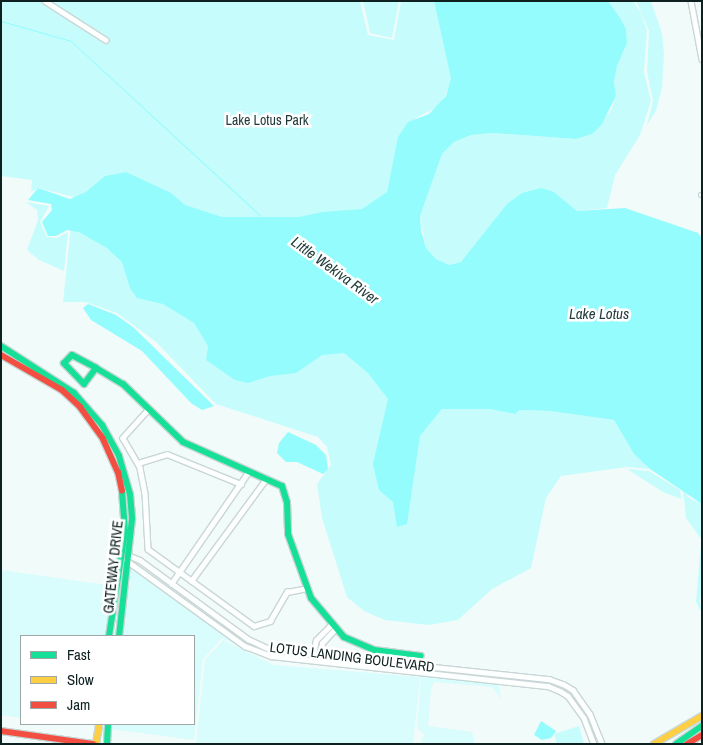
<!DOCTYPE html>
<html>
<head>
<meta charset="utf-8">
<style>
	body { margin:0 }
	#map { position:relative; width:703px; height:745px; overflow:hidden; background:#f1fbfa; font-family:"Archivo Narrow",sans-serif }
	div>[style] { position:absolute }
	[style*='--x'] { left:calc(var(--x)*1px); top:calc(var(--y)*1px); width:calc(var(--w)*1px); rotate:calc(var(--a)*1deg) }
	.built>* { inset:0; background:#d9fcfc }
	.green>* { inset:0; background:#c6fdfc }
	.water>* { inset:0; background:#94fcfc }
	.stream>* { height:1px; margin:-0.5px; padding:0 0.5px; transform-origin:0.5px; border-radius:0.5px; background:#94fcfc }
	.roads { filter:drop-shadow(1px 0 #c9d6d6) drop-shadow(-1px 0 #c9d6d6) drop-shadow(0 1px #c9d6d6) drop-shadow(0 -1px #c9d6d6) }
	.street>* { height:4.5px; margin:-2.25px; padding:0 2.25px; transform-origin:2.25px; border-radius:2.25px; background:#fdfefe }
	.fast>* { height:6px; margin:-3px; padding:0 3px; transform-origin:3px; border-radius:3px; background:#16e098 }
	.slow>* { height:6px; margin:-3px; padding:0 3px; transform-origin:3px; border-radius:3px; background:#ffcf43 }
	.jam>* { height:6px; margin:-3px; padding:0 3px; transform-origin:3px; border-radius:3px; background:#f24e42 }
	span { translate:-50% -50%; white-space:nowrap; text-align:center; line-height:1.15; -webkit-text-stroke:5px #fff; paint-order:stroke }
	.park-label { font-size:14px; color:#1f3838 }
	.street-label { font-size:14px; color:#0f2020 }
	.water-label { font-size:15px; color:#233c3c; font-style:italic }
	.frame { position:absolute; inset:0; border:2px solid #0f2020; pointer-events:none }
	.legend { position:absolute; left:20px; top:635px; width:175px; height:90px; box-sizing:border-box; background:#fff; border:1px solid #9fa6a6; margin:0; padding:6px 9px; list-style:none; font-size:15px; color:#0f2020 }
	.legend li { display:flex; align-items:center; gap:10px; height:25px }
	.legend b { width:25px; border:1px solid #9fa6a6 }
</style>
</head>
<body>
<div id="map">
	<div class="built">
		<i style="clip-path:polygon(117px 551px,106px 636px,21px 636px,21px 718px,1px 715px,1px 570px,107px 585px)"></i>
		<i style="clip-path:polygon(130px 566px,243px 648px,222px 638px,203px 659px,194px 740px,111px 729px,111px 724px,194px 724px,194px 636px,121px 636px)"></i>
		<i style="clip-path:polygon(223px 640px,274px 665px,420px 677px,413px 744px,196px 744px,205px 660px)"></i>
		<i style="clip-path:polygon(323px 658px,498px 677px,498px 680px,322px 660px)"></i>
		<i style="clip-path:polygon(421px 675px,499px 685px,501px 699px,492px 687px,434px 682px,431px 689px,428px 726px,472px 732px,475px 744px,420px 744px,424px 734px,417px 728px)"></i>
	</div>
	<div class="green">
		<i style="clip-path:polygon(evenodd,1px 1px,360px 1px,368px 35px,394px 40px,401px 1px,434px 1px,452px 78px,441px 105px,416px 118px,393px 166px,387px 190px,425px 362px,410px 502px,420px 436px,442px 409px,490px 409px,515px 414px,520px 410px,550px 411px,614px 420px,634px 454px,650px 469px,627px 467px,561px 476px,546px 498px,531px 568px,492px 589px,458px 620px,429px 625px,385px 620px,364px 611px,347px 597px,322px 518px,317px 484px,331px 465px,327px 447px,318px 437px,216px 404px,155px 341px,117px 313px,85px 302px,63px 302px,74px 197px,38px 188px,31px 192px,32px 180px,1px 176px,1px 1px,126px 172px,145px 182px,163px 190px,105px 176px,126px 172px)"></i>
		<i style="clip-path:polygon(363px 1px,399px 1px,392px 38px,370px 33px)"></i>
		<i style="clip-path:polygon(608px 1px,633px 1px,641px 13px,647px 31px,644px 72px,651px 101px,640px 135px,615px 175px,607px 208px,577px 211px,554px 192px,476px 245px,461px 262px,449px 265px,436px 259px,426px 248px,420px 216px,442px 154px,454px 142px,471px 135px,493px 133px,576px 139px,592px 134px,611px 110px,616px 96px,614px 82px,617px 66px,627px 43px,626px 29px)"></i>
		<i style="clip-path:polygon(636px 1px,650px 1px,652px 4px,662px 33px,664px 54px,662px 87px,656px 111px,647px 125px,653px 101px,647px 72px,649px 31px)"></i>
		<i style="clip-path:polygon(26px 202px,49px 206px,40px 222px,47px 237px,57px 238px,68px 232px,64px 271px,39px 260px,27px 250px,38px 220px,37px 210px)"></i>
		<i style="clip-path:polygon(627px 469px,649px 471px,680px 490px,681px 499px,663px 492px)"></i>
		<i style="clip-path:polygon(683px 489px,689px 498px,702px 504px,702px 540px,686px 518px)"></i>
		<i style="clip-path:polygon(701px 543px,702px 544px,702px 592px,700px 600px,702px 613px,696px 602px)"></i>
		<i style="clip-path:polygon(579px 726px,584px 744px,557px 744px,554px 734px)"></i>
	</div>
	<div class="water">
		<i style="clip-path:polygon(434px 1px,608px 1px,620px 18px,626px 29px,627px 43px,617px 66px,614px 82px,616px 96px,602px 124px,592px 134px,576px 139px,493px 133px,471px 135px,454px 142px,442px 154px,420px 216px,421px 230px,426px 248px,436px 259px,449px 265px,461px 262px,507px 204px,522px 193px,541px 188px,554px 192px,577px 211px,625px 208px,698px 233px,702px 238px,702px 504px,650px 469px,634px 454px,614px 420px,550px 411px,520px 410px,515px 414px,490px 409px,442px 409px,420px 436px,407px 524px,397px 527px,393px 502px,379px 490px,373px 464px,388px 399px,368px 373px,344px 353px,322px 355px,296px 373px,270px 376px,248px 383px,235px 380px,206px 360px,208px 346px,194px 323px,163px 304px,137px 298px,130px 288px,122px 262px,107px 248px,79px 232px,67px 230px,56px 236px,48px 236px,42px 222px,52px 210px,51px 204px,28px 200px,38px 188px,70px 199px,86px 192px,105px 176px,126px 172px,171px 193px,185px 205px,222px 217px,299px 217px,322px 212px,362px 209px,387px 192px,398px 137px,408px 122px,429px 114px,446px 96px,451px 78px)"></i>
		<i style="clip-path:polygon(88px 304px,116px 315px,133px 327px,214px 406px,202px 410px,191px 403px,142px 351px,91px 320px,83px 308px)"></i>
		<i style="clip-path:polygon(288px 432px,316px 445px,326px 455px,328px 469px,323px 474px,297px 462px,286px 462px,277px 453px,279px 443px)"></i>
		<i style="clip-path:polygon(541px 721px,556px 731px,551px 738px,542px 740px,534px 735px)"></i>
	</div>
	<div class="stream">
		<i style="--x:1;--y:21;--w:73;--a:15.9"></i>
		<i style="--x:71;--y:41;--w:261;--a:42.7"></i>
	</div>
	<div class="roads">
		<div class="street">
			<i style="--x:45;--y:1;--w:72;--a:32.6"></i>
			<i style="--x:691;--y:1;--w:59;--a:79.3"></i>
			<i style="--x:701;--y:195;--w:1;--a:0"></i>
			<i style="--x:149;--y:409;--w:39;--a:132"></i>
			<i style="--x:123;--y:438;--w:34;--a:60"></i>
			<i style="--x:140;--y:468;--w:25;--a:79"></i>
			<i style="--x:145;--y:493;--w:56;--a:86.9"></i>
			<i style="--x:148;--y:549;--w:131;--a:36"></i>
			<i style="--x:254;--y:626;--w:17;--a:-17"></i>
			<i style="--x:270;--y:621;--w:34;--a:-60"></i>
			<i style="--x:287;--y:592;--w:20;--a:-11"></i>
			<i style="--x:138;--y:463;--w:30;--a:-17"></i>
			<i style="--x:167;--y:454;--w:80;--a:22.1"></i>
			<i style="--x:128;--y:555;--w:13;--a:23"></i>
			<i style="--x:140;--y:560;--w:134;--a:36.2"></i>
			<i style="--x:248;--y:639;--w:26;--a:25"></i>
			<i style="--x:272;--y:650;--w:279;--a:6"></i>
			<i style="--x:549;--y:679;--w:15;--a:20"></i>
			<i style="--x:563;--y:684;--w:12;--a:31"></i>
			<i style="--x:573;--y:690;--w:29;--a:55"></i>
			<i style="--x:590;--y:714;--w:32;--a:68"></i>
			<i style="--x:126;--y:560;--w:147;--a:35.9"></i>
			<i style="--x:245;--y:646;--w:28;--a:21"></i>
			<i style="--x:271;--y:656;--w:279;--a:6.2"></i>
			<i style="--x:548;--y:686;--w:13;--a:23"></i>
			<i style="--x:560;--y:691;--w:9;--a:32"></i>
			<i style="--x:568;--y:696;--w:27;--a:54"></i>
			<i style="--x:584;--y:718;--w:28;--a:69"></i>
			<i style="--x:191;--y:581;--w:127;--a:-53.7"></i>
			<i style="--x:171;--y:584;--w:137;--a:-55.4"></i>
			<i style="--x:313;--y:655;--w:15;--a:-79"></i>
			<i style="--x:316;--y:640;--w:23;--a:-45"></i>
			<i style="--x:320;--y:656;--w:13;--a:-81"></i>
			<i style="--x:322;--y:643;--w:21;--a:-47"></i>
		</div>
		<div class="fast">
			<i style="--x:1;--y:346;--w:87;--a:32.8"></i>
			<i style="--x:74;--y:393;--w:43;--a:48.8"></i>
			<i style="--x:102;--y:425;--w:35;--a:61"></i>
			<i style="--x:119;--y:456;--w:40;--a:74"></i>
			<i style="--x:130;--y:494;--w:25;--a:85"></i>
			<i style="--x:132;--y:519;--w:118;--a:96.3"></i>
			<i style="--x:96;--y:368;--w:20;--a:127"></i>
			<i style="--x:84;--y:384;--w:29;--a:-134"></i>
			<i style="--x:64;--y:363;--w:11;--a:-45"></i>
			<i style="--x:72;--y:355;--w:27;--a:28"></i>
			<i style="--x:96;--y:368;--w:31;--a:31"></i>
			<i style="--x:123;--y:384;--w:83;--a:44"></i>
			<i style="--x:183;--y:442;--w:108;--a:24"></i>
			<i style="--x:282;--y:486;--w:17;--a:73"></i>
			<i style="--x:287;--y:502;--w:32;--a:88"></i>
			<i style="--x:288;--y:534;--w:68;--a:70.2"></i>
			<i style="--x:311;--y:598;--w:51;--a:49.8"></i>
			<i style="--x:344;--y:637;--w:33;--a:23"></i>
			<i style="--x:374;--y:650;--w:47;--a:7.3"></i>
			<i style="--x:109;--y:636;--w:106;--a:-81.3"></i>
			<i style="--x:125;--y:531;--w:40;--a:-94.3"></i>
			<i style="--x:107;--y:744;--w:20;--a:-87"></i>
			<i style="--x:676;--y:744;--w:32;--a:-35"></i>
		</div>
		<div class="slow">
			<i style="--x:96;--y:744;--w:20;--a:-81"></i>
			<i style="--x:654;--y:744;--w:56;--a:-30.3"></i>
		</div>
		<div class="jam">
			<i style="--x:1;--y:355;--w:70;--a:29.8"></i>
			<i style="--x:62;--y:390;--w:25;--a:43"></i>
			<i style="--x:80;--y:407;--w:39;--a:54"></i>
			<i style="--x:103;--y:439;--w:36;--a:66"></i>
			<i style="--x:118;--y:472;--w:19;--a:78"></i>
			<i style="--x:1;--y:731;--w:93;--a:8"></i>
			<i style="--x:687;--y:744;--w:17;--a:-31"></i>
		</div>
	</div>
	<div class="park-label">
		<span style="left:267px;top:120px">Lake Lotus Park</span>
	</div>
	<div class="street-label">
		<span style="left:113px;top:567px;rotate:-84deg">GATEWAY DRIVE</span>
		<span style="left:352px;top:657px;rotate:7deg">LOTUS LANDING BOULEVARD</span>
	</div>
	<div class="water-label">
		<span style="left:335px;top:270px;rotate:36deg">Little Wekiva River</span>
		<span style="left:599px;top:314px">Lake Lotus</span>
	</div>
	<div class="frame"></div>
	<ul class="legend">
	<li><b style="height:6px;background:#16e098"></b>Fast</li>
	<li><b style="height:6px;background:#ffcf43"></b>Slow</li>
	<li><b style="height:6px;background:#f24e42"></b>Jam</li>
	</ul>
</div>
</body>
</html>
